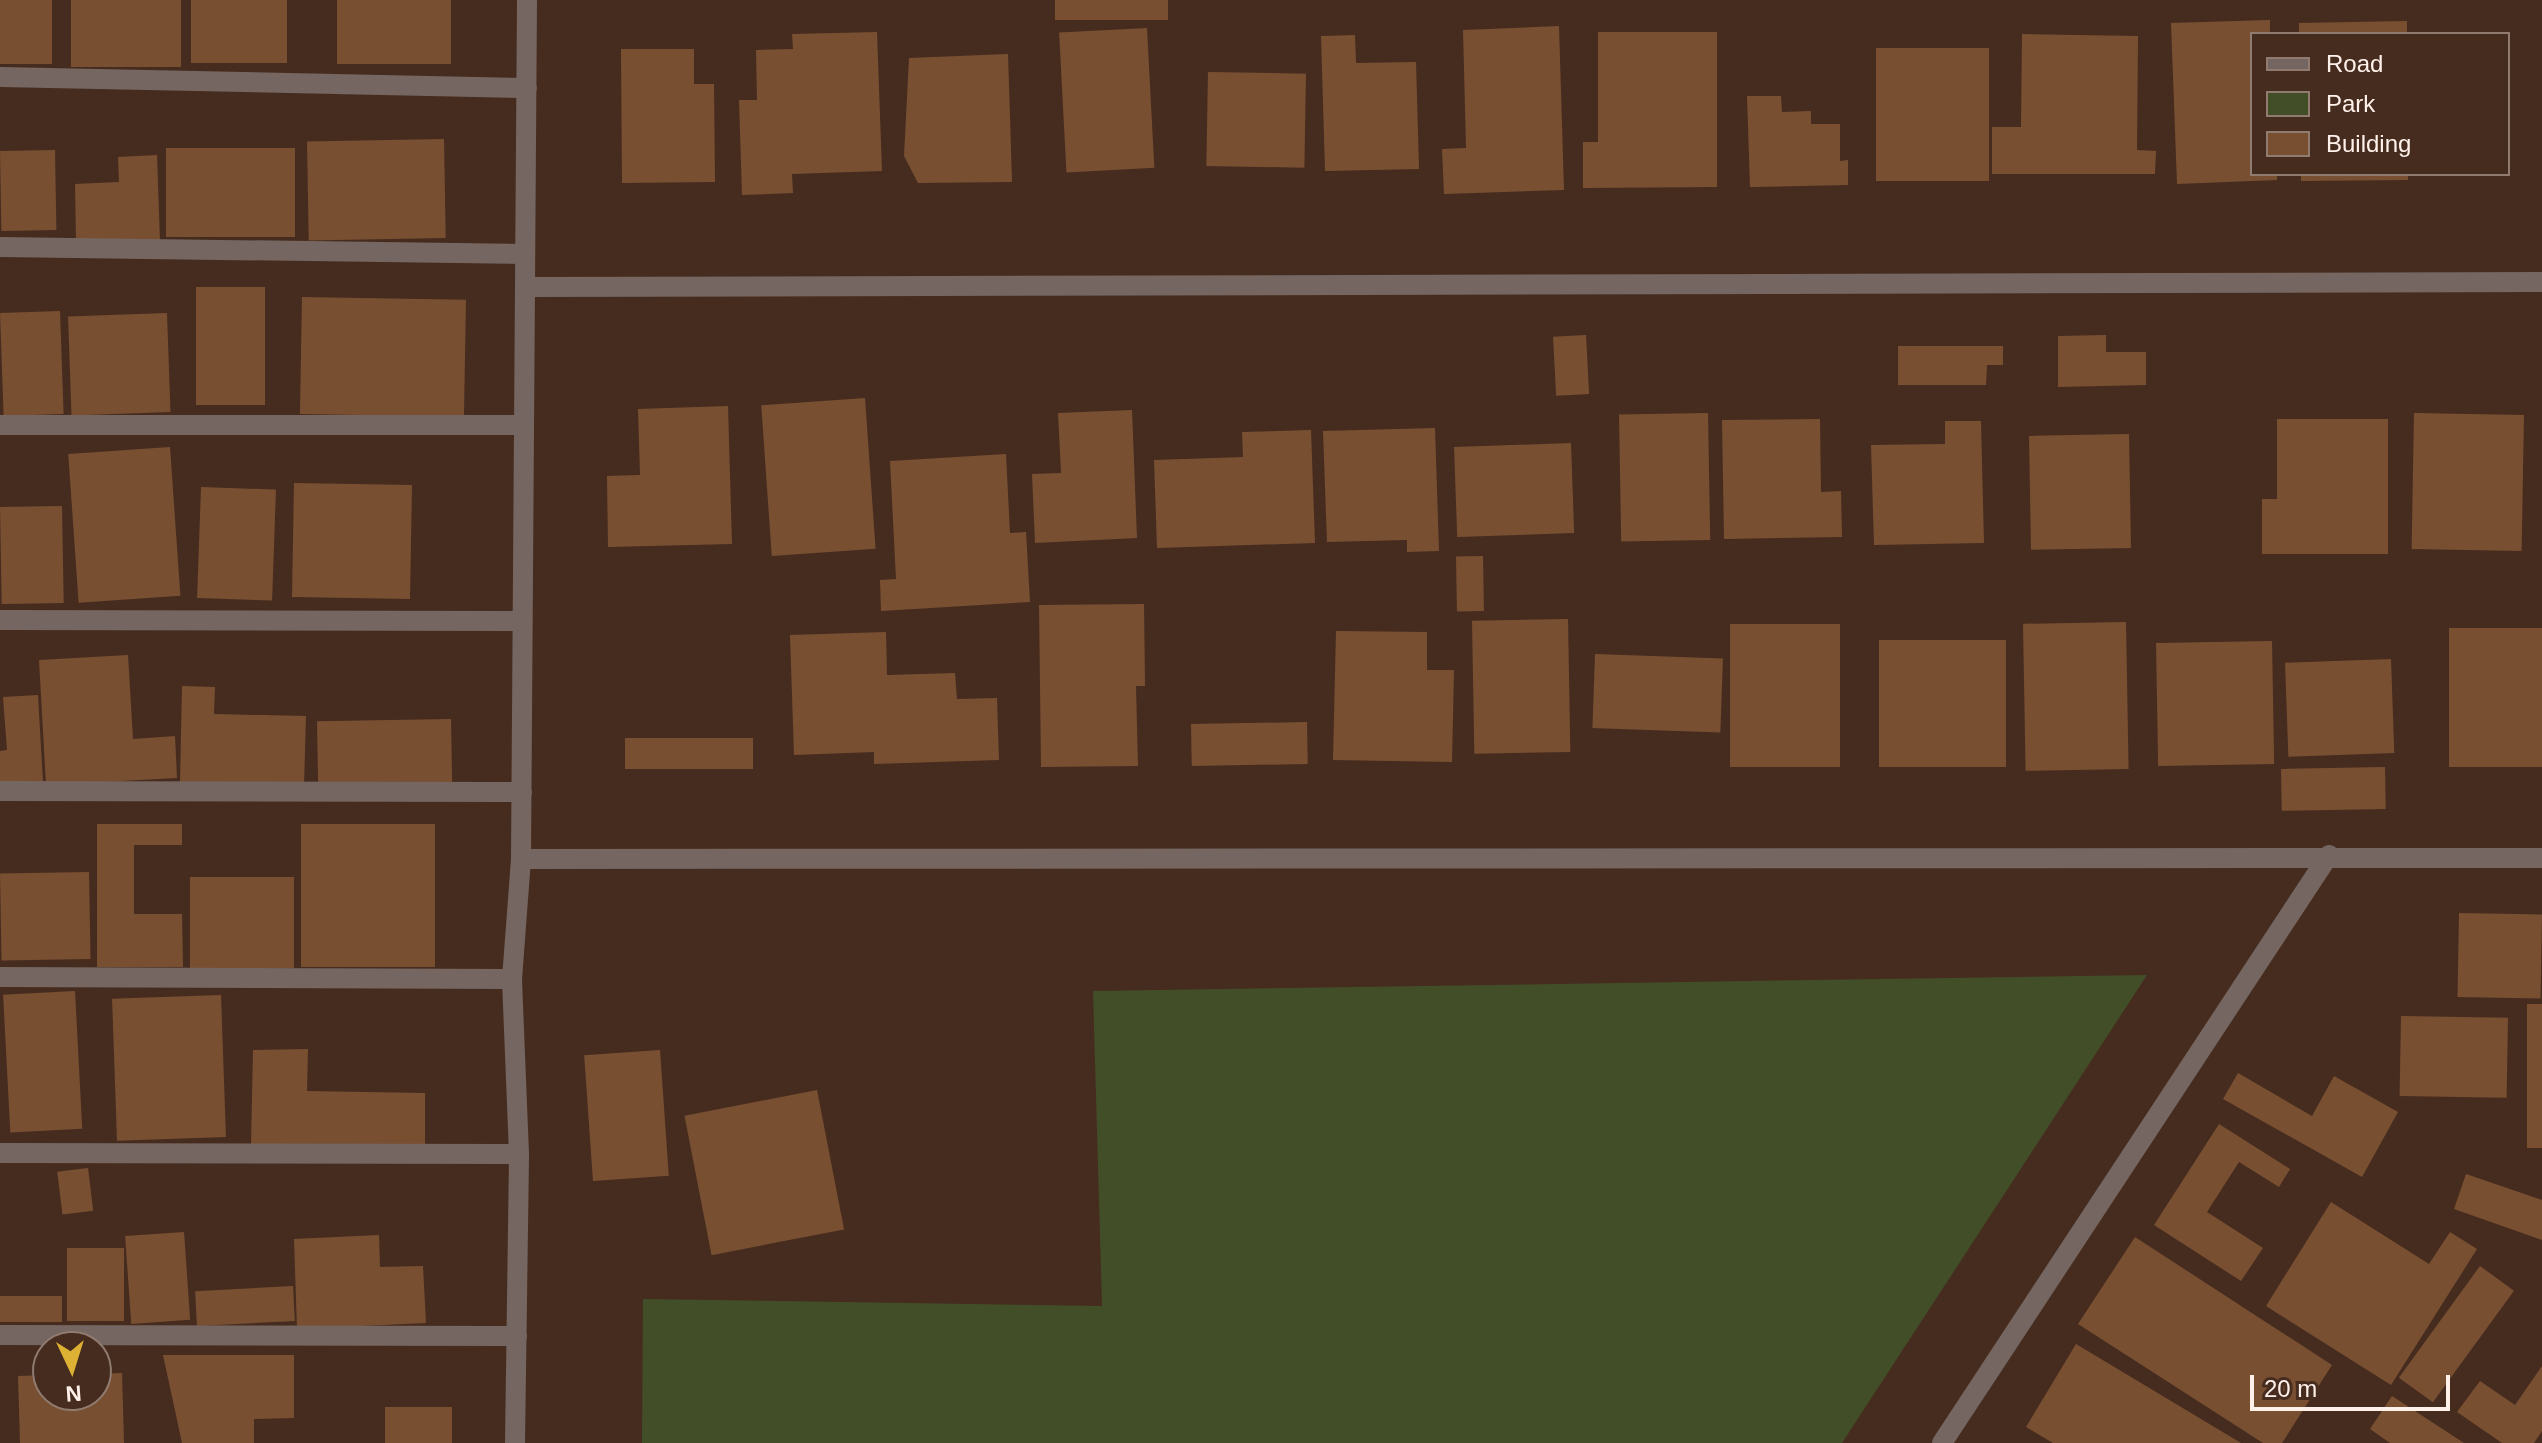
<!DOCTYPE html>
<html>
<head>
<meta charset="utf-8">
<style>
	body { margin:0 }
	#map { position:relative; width:2542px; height:1443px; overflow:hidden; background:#462c1f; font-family:Helvetica,sans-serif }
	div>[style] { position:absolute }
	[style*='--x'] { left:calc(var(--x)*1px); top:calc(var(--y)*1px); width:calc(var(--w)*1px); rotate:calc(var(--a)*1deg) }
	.green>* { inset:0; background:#424e28 }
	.building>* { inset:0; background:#794f32; transform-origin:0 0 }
	.street>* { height:20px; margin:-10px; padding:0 10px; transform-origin:10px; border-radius:10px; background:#756661 }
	span { translate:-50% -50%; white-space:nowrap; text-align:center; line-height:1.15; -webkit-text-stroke:6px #462c1f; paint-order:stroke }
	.legend { position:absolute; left:2250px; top:32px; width:260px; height:144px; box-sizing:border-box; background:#462c1f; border:2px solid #907b70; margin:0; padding:10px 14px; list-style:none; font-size:24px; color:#fff1ea }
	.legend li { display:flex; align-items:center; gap:16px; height:40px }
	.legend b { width:40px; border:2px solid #907b70 }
	.north { position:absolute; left:32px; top:1331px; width:80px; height:80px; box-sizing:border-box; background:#462c1f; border:2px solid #907b70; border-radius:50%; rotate:176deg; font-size:22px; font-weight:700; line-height:32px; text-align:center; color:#fff1ea }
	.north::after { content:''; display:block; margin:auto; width:28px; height:36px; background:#ddb133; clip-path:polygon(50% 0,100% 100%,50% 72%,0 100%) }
	.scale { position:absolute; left:2250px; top:1375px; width:200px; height:36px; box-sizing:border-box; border:4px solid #fff1ea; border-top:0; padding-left:10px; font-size:24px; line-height:28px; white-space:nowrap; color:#fff1ea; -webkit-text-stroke:6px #462c1f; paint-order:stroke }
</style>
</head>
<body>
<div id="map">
	<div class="green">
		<i style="clip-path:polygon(2147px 975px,1842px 1443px,642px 1443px,643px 1299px,1102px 1306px,1093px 991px)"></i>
	</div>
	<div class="building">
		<i style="left:0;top:0;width:52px;height:64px"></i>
		<i style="left:71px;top:0;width:110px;height:67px"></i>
		<i style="left:191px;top:0;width:96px;height:63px"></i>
		<i style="left:337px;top:0;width:114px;height:64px"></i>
		<i style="left:1055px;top:0;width:113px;height:20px"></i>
		<i style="clip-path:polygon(2270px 20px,2270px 34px,2252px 34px,2252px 174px,2277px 174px,2277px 180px,2177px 184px,2171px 23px)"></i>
		<i style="clip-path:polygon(2407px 21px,2407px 34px,2299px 34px,2299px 23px)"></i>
		<i style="clip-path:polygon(1559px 26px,1564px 190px,1444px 194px,1442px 149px,1466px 148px,1463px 30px)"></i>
		<i style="left:1147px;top:28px;width:140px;height:88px;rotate:87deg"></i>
		<i style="clip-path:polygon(877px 32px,882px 171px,792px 174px,793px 193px,742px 195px,739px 100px,757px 100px,756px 50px,793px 49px,792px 34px)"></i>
		<i style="clip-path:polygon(1598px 32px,1717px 32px,1717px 187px,1583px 188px,1583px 142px,1598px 142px)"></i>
		<i style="clip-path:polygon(2022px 34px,2138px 36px,2137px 150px,2156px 151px,2155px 174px,1992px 174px,1992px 127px,2021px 127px)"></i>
		<i style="clip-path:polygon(1355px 35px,1356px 63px,1416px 62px,1419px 169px,1325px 171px,1321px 36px)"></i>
		<i style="left:1876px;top:48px;width:113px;height:133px"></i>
		<i style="clip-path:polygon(621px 49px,694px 49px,694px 84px,714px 84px,715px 182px,622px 183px)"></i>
		<i style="clip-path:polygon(1008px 54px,1012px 182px,918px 183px,904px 156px,909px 58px)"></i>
		<i style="left:1208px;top:72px;width:98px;height:94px;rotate:1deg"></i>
		<i style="clip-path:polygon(1747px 96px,1781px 96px,1782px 112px,1811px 111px,1811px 124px,1840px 124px,1840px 161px,1848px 160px,1848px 185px,1750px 187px)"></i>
		<i style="left:444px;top:139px;width:99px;height:137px;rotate:89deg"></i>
		<i style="left:295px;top:148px;width:89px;height:129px;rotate:90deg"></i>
		<i style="left:55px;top:150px;width:80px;height:55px;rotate:89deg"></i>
		<i style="clip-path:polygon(157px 155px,160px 241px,76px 242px,75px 184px,119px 182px,118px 157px)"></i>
		<i style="clip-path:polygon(2301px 174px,2408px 174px,2408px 180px,2301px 181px)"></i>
		<i style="left:196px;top:287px;width:69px;height:118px"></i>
		<i style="left:302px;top:297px;width:164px;height:117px;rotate:1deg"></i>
		<i style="left:60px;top:311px;width:103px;height:60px;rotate:88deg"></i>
		<i style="left:167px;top:313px;width:99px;height:99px;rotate:88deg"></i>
		<i style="left:1586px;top:335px;width:59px;height:33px;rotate:87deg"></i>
		<i style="clip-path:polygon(2106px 335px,2106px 352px,2146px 352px,2146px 385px,2058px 387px,2058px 336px)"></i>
		<i style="clip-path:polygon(1898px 346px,2003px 346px,2003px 365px,1987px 365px,1986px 385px,1898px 385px)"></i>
		<i style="left:865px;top:398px;width:151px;height:104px;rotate:86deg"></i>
		<i style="clip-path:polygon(728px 406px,732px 544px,608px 547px,607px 476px,640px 475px,638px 409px)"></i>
		<i style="clip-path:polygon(1132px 410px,1137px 538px,1035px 543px,1032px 474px,1061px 473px,1058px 413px)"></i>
		<i style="left:1708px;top:413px;width:127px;height:89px;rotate:89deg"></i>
		<i style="left:2414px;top:413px;width:110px;height:136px;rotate:1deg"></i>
		<i style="clip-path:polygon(1820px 419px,1821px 492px,1841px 491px,1842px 537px,1724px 539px,1722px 420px)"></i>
		<i style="clip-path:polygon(2277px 419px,2388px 419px,2388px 554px,2262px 554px,2262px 499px,2277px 499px)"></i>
		<i style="clip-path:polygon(1945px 421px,1981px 421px,1984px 543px,1874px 545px,1871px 445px,1945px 444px)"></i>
		<i style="clip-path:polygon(1435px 428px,1439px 551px,1407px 552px,1407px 540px,1327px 542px,1323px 431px)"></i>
		<i style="clip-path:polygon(1311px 430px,1315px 543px,1157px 548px,1154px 460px,1243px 457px,1242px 432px)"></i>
		<i style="left:2129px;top:434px;width:114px;height:100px;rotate:89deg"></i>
		<i style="left:1571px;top:443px;width:90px;height:117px;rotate:88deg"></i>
		<i style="left:170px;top:447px;width:149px;height:102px;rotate:86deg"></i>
		<i style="clip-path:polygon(1006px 454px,1010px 533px,1026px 532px,1030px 602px,881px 611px,880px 580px,896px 579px,890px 461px)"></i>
		<i style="left:294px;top:483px;width:118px;height:114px;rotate:1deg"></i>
		<i style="left:201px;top:487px;width:75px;height:111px;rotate:2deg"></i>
		<i style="left:62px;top:506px;width:97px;height:62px;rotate:89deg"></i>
		<i style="left:1483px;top:556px;width:55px;height:27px;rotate:89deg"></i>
		<i style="clip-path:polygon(1144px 604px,1145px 686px,1136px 686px,1138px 766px,1041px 767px,1039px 605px)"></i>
		<i style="left:1568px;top:619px;width:133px;height:96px;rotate:89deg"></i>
		<i style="left:2126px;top:622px;width:147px;height:103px;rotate:89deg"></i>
		<i style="left:1840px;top:624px;width:143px;height:110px;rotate:90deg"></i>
		<i style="left:2449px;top:628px;width:93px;height:139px"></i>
		<i style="clip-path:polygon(1336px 631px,1427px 632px,1427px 670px,1454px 670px,1452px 762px,1333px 760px)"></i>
		<i style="clip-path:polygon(886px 632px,887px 675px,955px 673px,957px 699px,997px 698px,999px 760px,874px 764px,874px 752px,794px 755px,790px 635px)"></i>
		<i style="left:2006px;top:640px;width:127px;height:127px;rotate:90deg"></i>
		<i style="left:2272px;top:641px;width:123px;height:116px;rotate:89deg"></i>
		<i style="left:1595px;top:654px;width:128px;height:74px;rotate:2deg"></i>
		<i style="clip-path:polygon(128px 655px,133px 739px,175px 736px,177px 778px,46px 785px,39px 660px)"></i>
		<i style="left:2391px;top:659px;width:94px;height:106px;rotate:88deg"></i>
		<i style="clip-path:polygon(182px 686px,215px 687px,214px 714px,306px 716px,304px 785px,180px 783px)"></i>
		<i style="clip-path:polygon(38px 695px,43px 782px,0 785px,0 751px,7px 750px,3px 697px)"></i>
		<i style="left:451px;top:719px;width:65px;height:134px;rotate:89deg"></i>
		<i style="left:1307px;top:722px;width:42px;height:116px;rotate:89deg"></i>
		<i style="left:753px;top:738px;width:31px;height:128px;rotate:90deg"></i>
		<i style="left:2385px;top:767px;width:42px;height:104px;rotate:89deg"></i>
		<i style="clip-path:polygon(97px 824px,182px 824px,182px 845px,134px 845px,134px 914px,182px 914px,183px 967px,97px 967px)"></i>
		<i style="left:301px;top:824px;width:134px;height:143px"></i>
		<i style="left:89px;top:872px;width:87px;height:89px;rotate:89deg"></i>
		<i style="left:190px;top:877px;width:104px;height:91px"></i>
		<i style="left:2459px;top:913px;width:83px;height:84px;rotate:1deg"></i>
		<i style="left:75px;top:991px;width:138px;height:72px;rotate:87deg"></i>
		<i style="left:221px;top:995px;width:142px;height:109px;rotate:88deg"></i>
		<i style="left:2527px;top:1004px;width:15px;height:144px"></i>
		<i style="left:2401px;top:1016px;width:107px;height:80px;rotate:1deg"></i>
		<i style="clip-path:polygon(308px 1049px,307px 1091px,425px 1093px,425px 1145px,251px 1144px,253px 1050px)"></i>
		<i style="left:660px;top:1050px;width:126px;height:76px;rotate:86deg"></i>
		<i style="clip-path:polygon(2238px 1073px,2312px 1116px,2334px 1076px,2398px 1112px,2362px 1177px,2223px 1099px)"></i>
		<i style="left:817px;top:1090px;width:142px;height:135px;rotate:79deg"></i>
		<i style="clip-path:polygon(2219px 1124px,2290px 1169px,2279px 1187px,2239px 1162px,2207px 1212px,2263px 1248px,2241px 1281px,2154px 1225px)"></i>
		<i style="left:88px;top:1168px;width:43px;height:31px;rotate:83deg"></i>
		<i style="clip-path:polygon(2466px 1174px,2542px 1200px,2542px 1240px,2454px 1209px)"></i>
		<i style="clip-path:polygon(2331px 1202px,2429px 1264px,2450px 1232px,2477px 1249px,2391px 1385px,2266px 1306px)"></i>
		<i style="left:184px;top:1232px;width:88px;height:59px;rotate:86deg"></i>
		<i style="clip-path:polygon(379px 1235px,380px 1267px,423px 1266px,426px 1323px,297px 1329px,294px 1239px)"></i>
		<i style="clip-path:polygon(2135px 1237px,2332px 1365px,2282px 1443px,2263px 1443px,2078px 1324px)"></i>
		<i style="left:67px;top:1248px;width:57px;height:73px"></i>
		<i style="left:2480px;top:1266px;width:42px;height:138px;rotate:36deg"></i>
		<i style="left:293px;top:1286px;width:35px;height:98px;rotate:87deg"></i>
		<i style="left:0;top:1296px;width:62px;height:26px"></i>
		<i style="clip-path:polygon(2076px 1344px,2241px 1443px,2053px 1443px,2026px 1427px)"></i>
		<i style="clip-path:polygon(163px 1355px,294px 1355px,294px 1418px,254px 1419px,254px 1443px,182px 1443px)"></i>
		<i style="clip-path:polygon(2542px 1366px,2542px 1431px,2534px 1443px,2502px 1443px,2457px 1412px,2480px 1381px,2515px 1405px)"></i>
		<i style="clip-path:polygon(122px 1373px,124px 1443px,20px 1443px,18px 1376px,48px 1375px,48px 1395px,96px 1395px,96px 1374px)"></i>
		<i style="clip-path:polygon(2392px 1396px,2464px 1443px,2390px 1443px,2370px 1429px)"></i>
		<i style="left:452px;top:1407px;width:36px;height:67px;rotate:90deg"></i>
	</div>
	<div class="street">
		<i style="--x:0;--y:77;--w:527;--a:1.2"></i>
		<i style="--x:0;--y:247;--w:525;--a:0.76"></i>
		<i style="--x:525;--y:287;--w:2017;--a:-0.14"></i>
		<i style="--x:0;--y:425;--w:524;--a:0"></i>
		<i style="--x:0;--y:620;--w:522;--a:0.11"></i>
		<i style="--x:0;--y:791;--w:522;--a:0.11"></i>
		<i style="--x:521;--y:859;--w:2021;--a:-0.03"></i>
		<i style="--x:0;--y:977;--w:512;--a:0.22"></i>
		<i style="--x:0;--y:1153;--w:519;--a:0.11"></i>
		<i style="--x:0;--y:1335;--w:517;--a:0.11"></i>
		<i style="--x:515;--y:1443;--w:289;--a:-89.2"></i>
		<i style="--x:519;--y:1154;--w:175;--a:-92.3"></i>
		<i style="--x:512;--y:979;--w:120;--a:-85.7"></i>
		<i style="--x:521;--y:859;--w:859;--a:-89.6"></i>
		<i style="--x:1942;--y:1443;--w:704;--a:-56.65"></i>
	</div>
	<ul class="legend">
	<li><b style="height:10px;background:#756661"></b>Road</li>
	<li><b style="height:22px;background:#424e28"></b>Park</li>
	<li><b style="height:22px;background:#794f32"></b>Building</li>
	</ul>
	<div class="north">N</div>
	<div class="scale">20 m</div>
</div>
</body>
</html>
